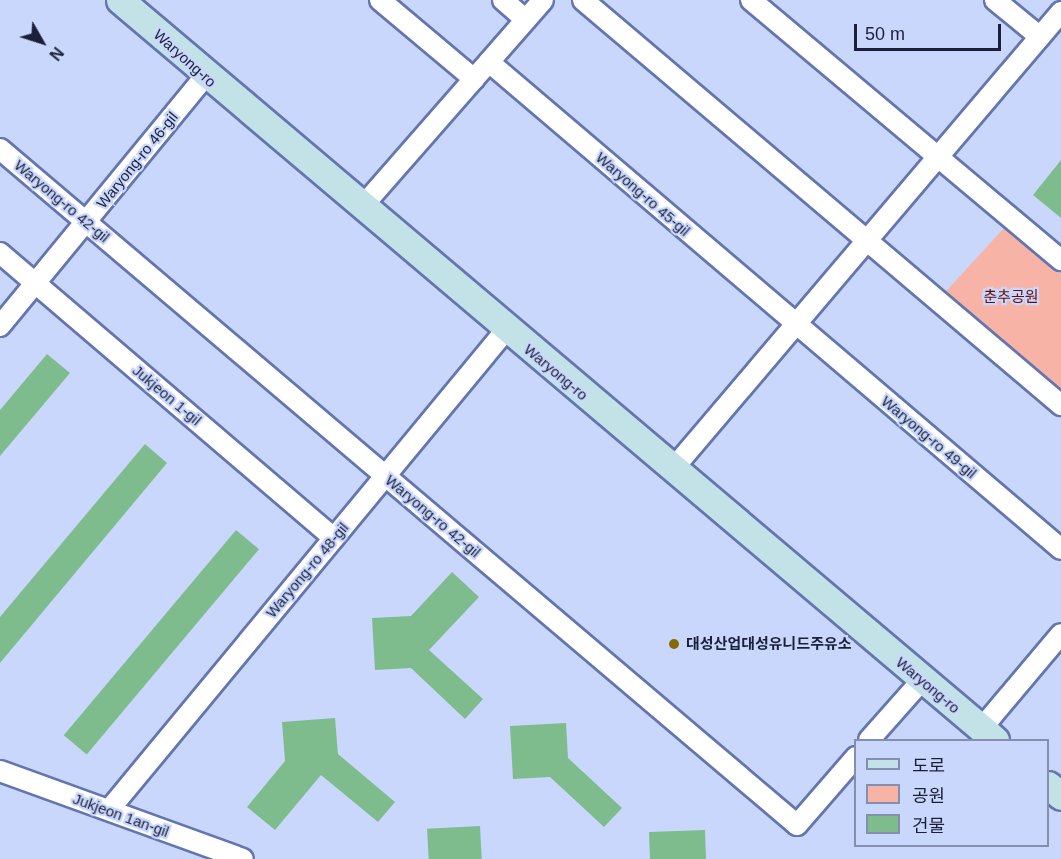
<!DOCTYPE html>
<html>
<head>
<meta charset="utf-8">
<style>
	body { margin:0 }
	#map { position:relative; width:1061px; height:859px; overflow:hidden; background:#cad7fd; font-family:Arial,"Noto Sans KR",sans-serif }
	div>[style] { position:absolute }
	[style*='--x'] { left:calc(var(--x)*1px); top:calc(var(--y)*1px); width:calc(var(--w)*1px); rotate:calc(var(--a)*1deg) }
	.green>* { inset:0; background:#f7b3a6 }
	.building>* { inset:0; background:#7fbc8d; transform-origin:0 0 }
	.roads { filter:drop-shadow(2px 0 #6475af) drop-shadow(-2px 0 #6475af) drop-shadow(0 2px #6475af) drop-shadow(0 -2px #6475af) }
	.minor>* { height:20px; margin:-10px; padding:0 10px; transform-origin:10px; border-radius:10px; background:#fff }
	.secondary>* { height:27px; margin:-13.5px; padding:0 13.5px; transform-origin:13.5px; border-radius:13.5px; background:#c3e2e8 }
	.dots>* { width:16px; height:16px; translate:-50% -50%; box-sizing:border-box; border:3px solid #cad7fd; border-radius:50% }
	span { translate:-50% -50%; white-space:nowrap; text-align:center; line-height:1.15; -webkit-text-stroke:4.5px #cad7fd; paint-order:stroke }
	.street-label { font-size:15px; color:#1a2038 }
	.park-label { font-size:15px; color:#641005 }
	.poi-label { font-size:15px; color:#1a2038; font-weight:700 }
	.left { translate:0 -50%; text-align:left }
	.legend { position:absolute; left:854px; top:739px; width:195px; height:108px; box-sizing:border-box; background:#cad7fd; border:2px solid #848eae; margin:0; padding:8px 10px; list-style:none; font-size:18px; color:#1a2038 }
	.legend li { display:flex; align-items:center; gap:12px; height:30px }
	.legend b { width:30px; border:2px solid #848eae }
	.north { position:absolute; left:12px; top:12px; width:60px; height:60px; -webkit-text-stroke:4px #cad7fd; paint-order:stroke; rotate:129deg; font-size:16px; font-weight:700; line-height:24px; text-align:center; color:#1a2038 }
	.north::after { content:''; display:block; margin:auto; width:21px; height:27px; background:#1a2038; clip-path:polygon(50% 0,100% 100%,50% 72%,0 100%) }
	.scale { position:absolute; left:854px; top:24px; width:147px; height:27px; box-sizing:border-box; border:3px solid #1a2038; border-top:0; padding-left:8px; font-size:18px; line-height:21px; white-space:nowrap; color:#1a2038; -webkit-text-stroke:4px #cad7fd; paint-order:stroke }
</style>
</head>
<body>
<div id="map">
	<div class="green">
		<i style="clip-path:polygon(1005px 227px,1061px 274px,1061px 405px,937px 301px)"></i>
	</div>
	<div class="building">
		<i style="clip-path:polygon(1061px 160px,1061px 218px,1033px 195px)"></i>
		<i style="clip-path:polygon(47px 354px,70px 373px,0 456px,0 410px)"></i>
		<i style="clip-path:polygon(145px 444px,167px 463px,0 663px,0 617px)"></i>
		<i style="left:236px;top:530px;width:30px;height:268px;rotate:40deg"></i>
		<i style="clip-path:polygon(452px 572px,479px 597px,429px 650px,483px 699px,465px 719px,411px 668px,375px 670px,372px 618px,411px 616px)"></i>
		<i style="clip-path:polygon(335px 718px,338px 754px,395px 802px,378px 822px,321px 775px,275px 830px,247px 807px,285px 761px,282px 722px)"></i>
		<i style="clip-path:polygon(566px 723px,568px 758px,622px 808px,604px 827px,550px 777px,513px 779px,510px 726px)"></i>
		<i style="left:480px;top:826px;width:33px;height:53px;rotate:87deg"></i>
		<i style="left:705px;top:830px;width:29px;height:56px;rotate:88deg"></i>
	</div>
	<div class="roads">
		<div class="minor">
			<i style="--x:380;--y:0;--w:123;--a:40"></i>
			<i style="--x:503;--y:0;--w:30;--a:41"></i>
			<i style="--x:583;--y:0;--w:627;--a:40.27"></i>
			<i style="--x:751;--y:0;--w:405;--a:40"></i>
			<i style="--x:995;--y:0;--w:58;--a:39.4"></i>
			<i style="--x:489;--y:62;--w:751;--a:40.41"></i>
			<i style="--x:0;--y:149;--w:1045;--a:40.3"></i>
			<i style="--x:797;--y:825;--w:90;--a:-49.1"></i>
			<i style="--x:361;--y:208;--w:276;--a:-48.8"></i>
			<i style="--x:0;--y:253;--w:439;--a:40.5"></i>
			<i style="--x:0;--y:326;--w:323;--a:-50.6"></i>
			<i style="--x:672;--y:470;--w:601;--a:-49.66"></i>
			<i style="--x:981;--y:729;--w:124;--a:-49.9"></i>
			<i style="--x:869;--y:740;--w:80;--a:-48.5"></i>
			<i style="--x:0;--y:771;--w:258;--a:19.9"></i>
			<i style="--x:109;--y:810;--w:623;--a:-50.41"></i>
		</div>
		<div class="secondary">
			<i style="--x:120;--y:0;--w:1146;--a:40.22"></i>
			<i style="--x:1048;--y:785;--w:17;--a:40"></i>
		</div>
	</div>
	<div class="dots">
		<i style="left:674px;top:644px;background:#856a05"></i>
	</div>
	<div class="street-label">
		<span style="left:185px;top:58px;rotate:42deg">Waryong-ro</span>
		<span style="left:137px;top:160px;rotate:-51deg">Waryong-ro 46-gil</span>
		<span style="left:643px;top:194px;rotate:41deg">Waryong-ro 45-gil</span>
		<span style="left:62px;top:201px;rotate:40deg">Waryong-ro 42-gil</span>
		<span style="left:556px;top:372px;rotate:40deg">Waryong-ro</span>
		<span style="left:167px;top:395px;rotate:40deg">Jukjeon 1-gil</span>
		<span style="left:929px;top:437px;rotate:40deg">Waryong-ro 49-gil</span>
		<span style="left:433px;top:516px;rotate:40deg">Waryong-ro 42-gil</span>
		<span style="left:307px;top:570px;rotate:-50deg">Waryong-ro 48-gil</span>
		<span style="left:928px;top:685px;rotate:40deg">Waryong-ro</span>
		<span style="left:121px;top:815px;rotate:20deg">Jukjeon 1an-gil</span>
	</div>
	<div class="park-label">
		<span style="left:1011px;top:297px">춘추공원</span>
	</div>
	<div class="poi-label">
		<span class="left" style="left:686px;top:644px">대성산업대성유니드주유소</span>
	</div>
	<ul class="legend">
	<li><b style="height:8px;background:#c3e2e8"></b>도로</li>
	<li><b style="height:16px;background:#f7b3a6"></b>공원</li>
	<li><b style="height:16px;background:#7fbc8d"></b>건물</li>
	</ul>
	<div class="north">N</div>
	<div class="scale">50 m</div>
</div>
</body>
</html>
